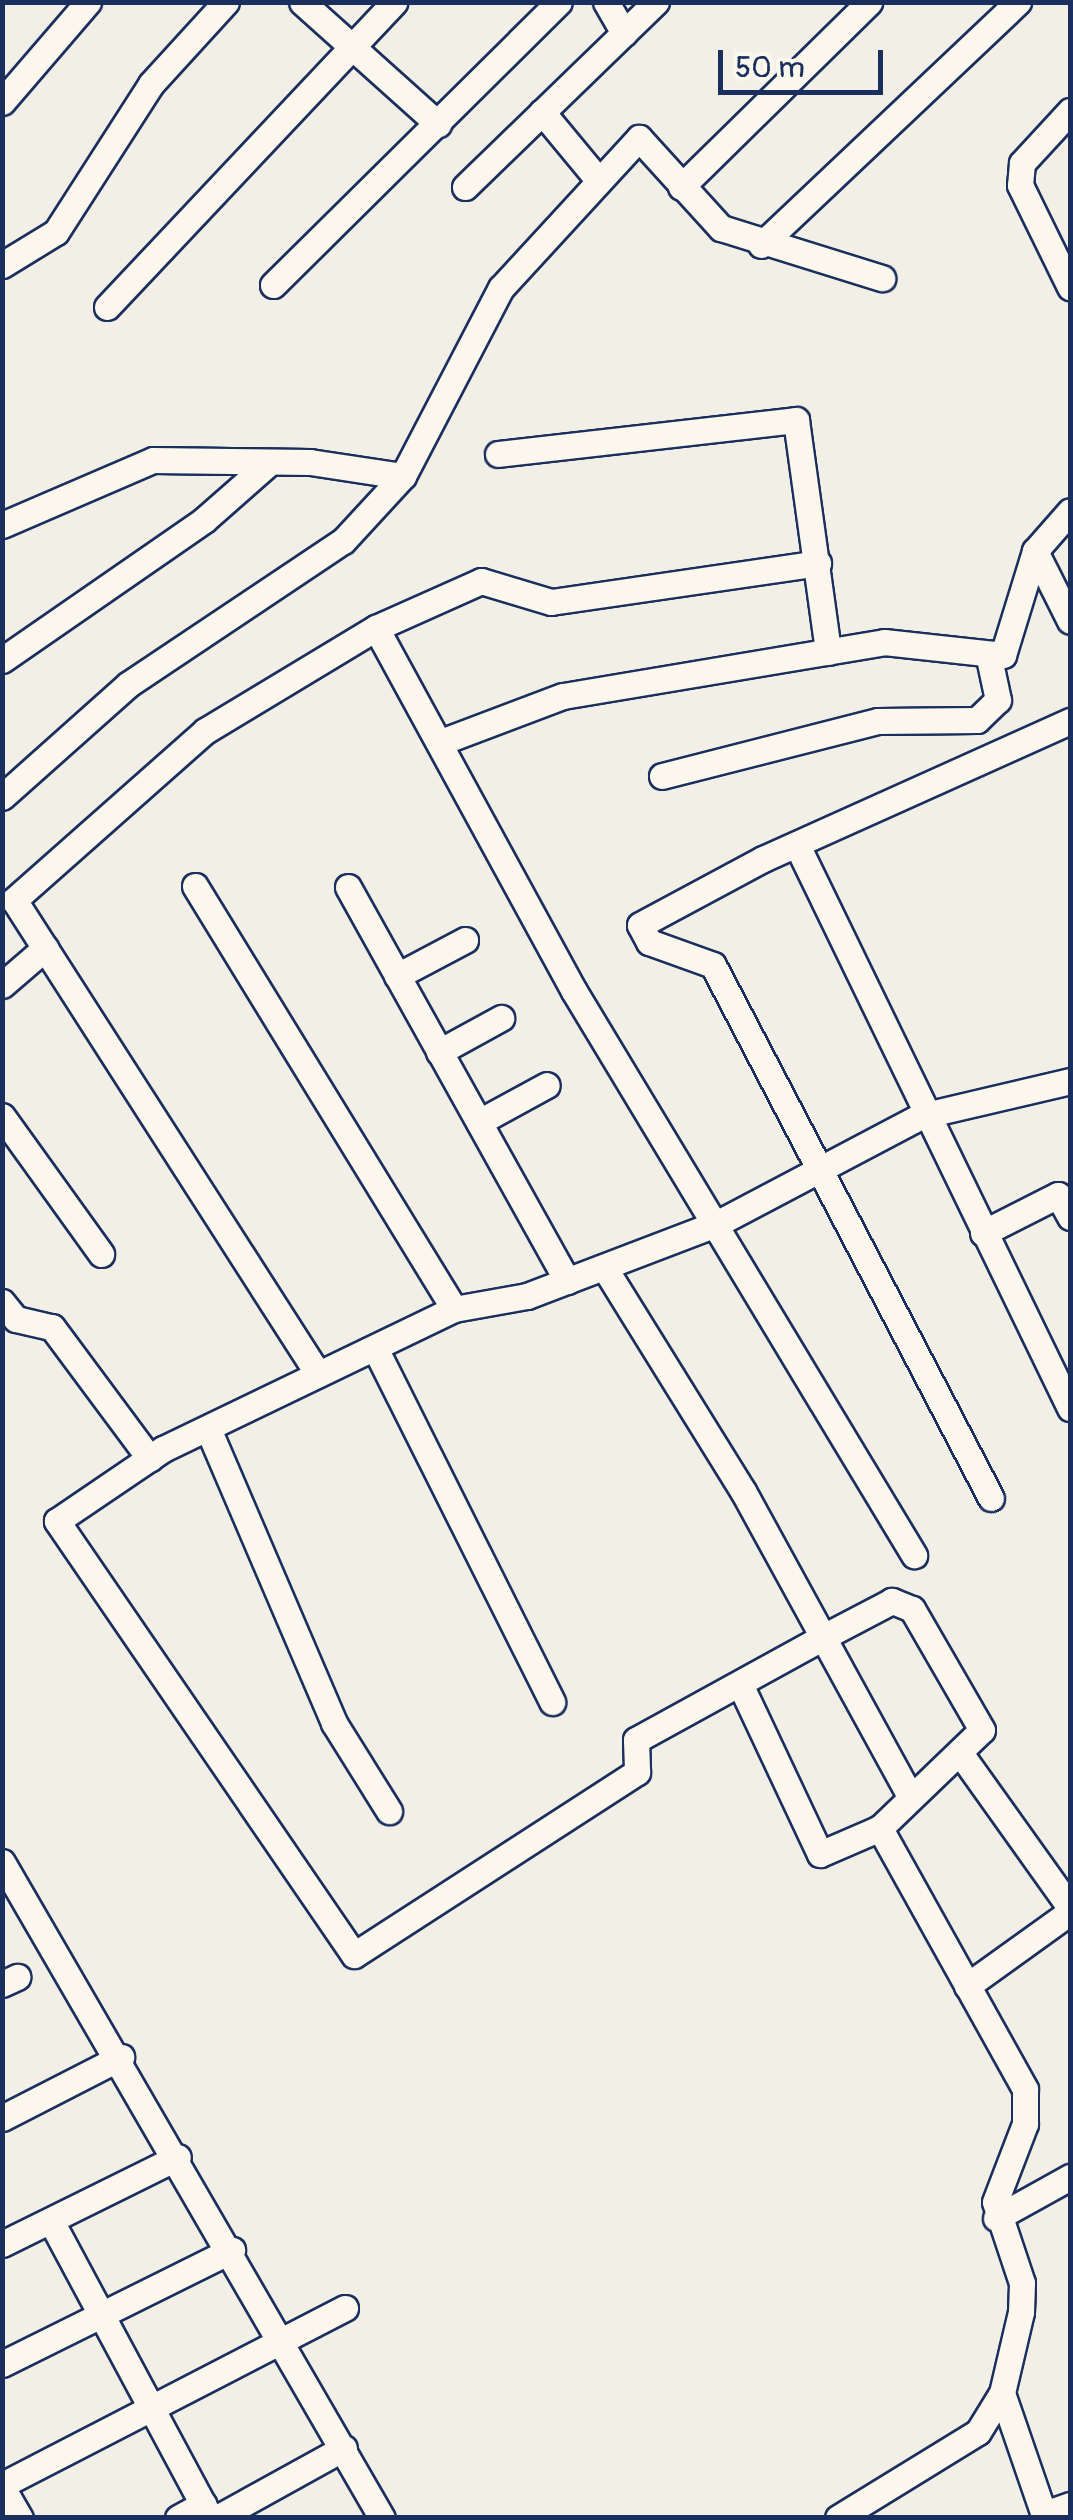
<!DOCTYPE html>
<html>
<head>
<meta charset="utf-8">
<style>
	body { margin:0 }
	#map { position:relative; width:1073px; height:2520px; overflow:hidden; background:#f2efe6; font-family:Pangolin,sans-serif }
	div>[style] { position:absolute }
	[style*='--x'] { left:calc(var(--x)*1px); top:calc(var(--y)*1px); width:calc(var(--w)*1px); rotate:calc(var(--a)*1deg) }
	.roads { filter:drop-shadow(2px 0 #1b2f5e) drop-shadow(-2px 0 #1b2f5e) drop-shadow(0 2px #1b2f5e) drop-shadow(0 -2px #1b2f5e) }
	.minor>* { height:25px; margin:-12.5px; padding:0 12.5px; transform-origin:12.5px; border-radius:12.5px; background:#fbf7ec }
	span { translate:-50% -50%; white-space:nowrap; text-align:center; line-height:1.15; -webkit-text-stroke:8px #fbf7ec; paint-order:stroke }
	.frame { position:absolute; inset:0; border:5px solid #1b2f5e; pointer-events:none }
	.scale { position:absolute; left:718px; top:50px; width:165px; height:45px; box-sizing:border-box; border:5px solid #1b2f5e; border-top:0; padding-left:12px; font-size:30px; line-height:35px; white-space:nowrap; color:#1b2f5e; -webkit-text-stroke:8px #fbf7ec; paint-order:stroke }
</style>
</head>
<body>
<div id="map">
	<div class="roads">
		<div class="minor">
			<i style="--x:302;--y:2;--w:183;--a:41.9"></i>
			<i style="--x:606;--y:2;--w:36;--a:60"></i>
			<i style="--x:2;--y:102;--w:132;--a:-49.3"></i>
			<i style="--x:1070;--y:111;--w:71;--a:132.7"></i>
			<i style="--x:1022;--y:163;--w:22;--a:95"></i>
			<i style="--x:1020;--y:185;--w:114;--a:63.9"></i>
			<i style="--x:542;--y:112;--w:89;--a:50.4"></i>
			<i style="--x:465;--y:187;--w:266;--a:-44.1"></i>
			<i style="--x:681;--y:187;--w:264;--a:-44.5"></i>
			<i style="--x:761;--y:245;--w:354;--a:-43.4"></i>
			<i style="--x:2;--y:265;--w:63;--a:-31.4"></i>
			<i style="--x:56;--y:232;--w:176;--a:-57.3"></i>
			<i style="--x:151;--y:84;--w:111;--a:-47.6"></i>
			<i style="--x:273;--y:285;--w:402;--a:-44.7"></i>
			<i style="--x:107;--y:307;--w:419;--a:-46.7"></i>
			<i style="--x:498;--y:454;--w:300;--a:-6.5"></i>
			<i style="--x:796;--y:420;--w:234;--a:82.1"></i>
			<i style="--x:2;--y:525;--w:164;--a:-23.3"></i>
			<i style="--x:153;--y:460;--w:157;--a:0.7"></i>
			<i style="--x:310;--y:462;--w:94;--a:8.6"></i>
			<i style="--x:1035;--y:551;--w:78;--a:63.4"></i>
			<i style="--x:376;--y:628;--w:413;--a:61.4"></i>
			<i style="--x:574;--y:991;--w:659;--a:58.92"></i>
			<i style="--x:2;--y:660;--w:246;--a:-34.7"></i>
			<i style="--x:204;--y:520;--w:88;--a:-41.3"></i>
			<i style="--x:441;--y:742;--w:130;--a:-20.7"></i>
			<i style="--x:563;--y:696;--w:326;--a:-9.5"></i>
			<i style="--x:884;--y:642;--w:120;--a:6.2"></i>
			<i style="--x:1003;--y:655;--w:109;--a:-72.9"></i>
			<i style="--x:1035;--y:551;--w:53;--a:-48.8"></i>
			<i style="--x:662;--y:776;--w:223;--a:-14.3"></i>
			<i style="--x:878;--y:721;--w:99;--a:-0.6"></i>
			<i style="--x:977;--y:720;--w:29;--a:-44"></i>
			<i style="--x:998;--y:700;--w:43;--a:-102.1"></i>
			<i style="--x:2;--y:797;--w:170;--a:-41.7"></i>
			<i style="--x:129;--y:684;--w:257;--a:-33.8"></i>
			<i style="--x:343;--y:541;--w:88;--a:-47.3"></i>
			<i style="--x:403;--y:476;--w:212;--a:-62.5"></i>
			<i style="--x:501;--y:288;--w:204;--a:-47.4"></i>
			<i style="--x:639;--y:138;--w:122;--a:47.7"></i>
			<i style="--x:721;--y:228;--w:169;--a:17.3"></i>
			<i style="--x:797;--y:845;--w:626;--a:64.13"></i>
			<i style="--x:195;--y:886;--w:496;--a:58.5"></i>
			<i style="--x:348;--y:887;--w:451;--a:60.9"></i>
			<i style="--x:397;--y:976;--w:77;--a:-27.9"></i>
			<i style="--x:2;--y:985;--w:57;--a:-40.7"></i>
			<i style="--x:439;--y:1052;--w:71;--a:-28.7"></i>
			<i style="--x:2;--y:1116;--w:170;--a:54.3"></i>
			<i style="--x:479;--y:1122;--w:77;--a:-28.6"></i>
			<i style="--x:983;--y:1233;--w:84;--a:-26.9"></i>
			<i style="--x:1058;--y:1195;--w:25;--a:61"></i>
			<i style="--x:604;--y:1267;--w:264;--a:58.2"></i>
			<i style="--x:743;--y:1491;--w:348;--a:61.3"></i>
			<i style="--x:2;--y:1302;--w:22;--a:51"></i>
			<i style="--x:16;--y:1319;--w:37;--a:13"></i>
			<i style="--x:52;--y:1327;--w:164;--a:53.4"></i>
			<i style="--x:375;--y:1348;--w:396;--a:63.4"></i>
			<i style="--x:318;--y:1374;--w:563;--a:-122.67"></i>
			<i style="--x:14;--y:900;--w:255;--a:-41.5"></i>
			<i style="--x:205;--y:731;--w:200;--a:-31.1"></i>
			<i style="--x:376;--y:628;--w:115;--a:-24.1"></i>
			<i style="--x:481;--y:581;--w:73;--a:16.7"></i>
			<i style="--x:551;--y:602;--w:270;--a:-8.3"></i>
			<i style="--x:209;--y:1431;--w:318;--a:66.8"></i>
			<i style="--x:334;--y:1723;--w:104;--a:58"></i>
			<i style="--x:991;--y:1498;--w:601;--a:-117.55"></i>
			<i style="--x:713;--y:965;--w:68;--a:-160.2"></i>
			<i style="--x:649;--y:942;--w:19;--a:-118"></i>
			<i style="--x:640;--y:925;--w:140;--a:-28.2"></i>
			<i style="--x:763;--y:859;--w:337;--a:-24.2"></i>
			<i style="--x:740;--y:1684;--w:188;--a:64.8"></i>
			<i style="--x:820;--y:1854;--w:65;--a:-23.4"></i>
			<i style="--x:880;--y:1828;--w:141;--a:-43.9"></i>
			<i style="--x:982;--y:1730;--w:140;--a:-120"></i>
			<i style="--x:912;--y:1609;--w:22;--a:-158"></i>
			<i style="--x:892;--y:1601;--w:73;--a:152.4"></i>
			<i style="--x:827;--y:1635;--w:218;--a:151.2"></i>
			<i style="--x:636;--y:1740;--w:32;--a:88"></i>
			<i style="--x:637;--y:1772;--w:337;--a:147.1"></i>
			<i style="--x:354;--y:1955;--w:526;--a:-124.39"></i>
			<i style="--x:57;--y:1521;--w:128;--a:-34.2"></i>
			<i style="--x:163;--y:1449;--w:323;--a:-25.7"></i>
			<i style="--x:454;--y:1309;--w:74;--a:-10.1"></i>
			<i style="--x:527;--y:1296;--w:204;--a:-20.9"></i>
			<i style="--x:718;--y:1223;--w:229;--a:-27.8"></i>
			<i style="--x:921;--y:1116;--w:153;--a:-13.2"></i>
			<i style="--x:960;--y:1753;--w:189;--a:54.5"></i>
			<i style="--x:2;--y:1862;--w:758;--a:59.92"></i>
			<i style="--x:2;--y:1984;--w:17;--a:-25"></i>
			<i style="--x:967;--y:1986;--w:127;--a:-35.7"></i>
			<i style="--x:2;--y:2118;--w:134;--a:-27.1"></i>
			<i style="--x:996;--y:2218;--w:85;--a:-29"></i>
			<i style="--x:51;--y:2221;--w:337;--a:61.8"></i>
			<i style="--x:2;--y:2244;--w:196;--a:-26.3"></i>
			<i style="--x:2;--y:2364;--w:257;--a:-26.4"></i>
			<i style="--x:1002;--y:2393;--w:132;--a:71"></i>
			<i style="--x:2;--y:2485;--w:386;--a:-27.3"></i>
			<i style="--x:2;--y:2487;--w:36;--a:60"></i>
			<i style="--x:1044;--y:2514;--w:28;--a:-19"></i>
			<i style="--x:178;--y:2518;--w:29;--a:-29"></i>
			<i style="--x:217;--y:2518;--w:145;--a:-28.9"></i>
			<i style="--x:838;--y:2518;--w:164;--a:-31.6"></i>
			<i style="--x:978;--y:2432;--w:46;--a:-58.4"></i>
			<i style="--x:1002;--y:2393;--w:83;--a:-76.8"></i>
			<i style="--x:1021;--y:2312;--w:29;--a:-88"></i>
			<i style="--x:1022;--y:2283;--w:85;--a:-108.4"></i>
			<i style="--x:995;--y:2202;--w:84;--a:-69"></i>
			<i style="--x:1025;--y:2124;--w:35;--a:-90"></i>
			<i style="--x:1025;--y:2089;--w:299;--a:-119.1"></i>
		</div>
	</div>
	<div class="frame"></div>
	<div class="scale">50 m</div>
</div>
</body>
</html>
